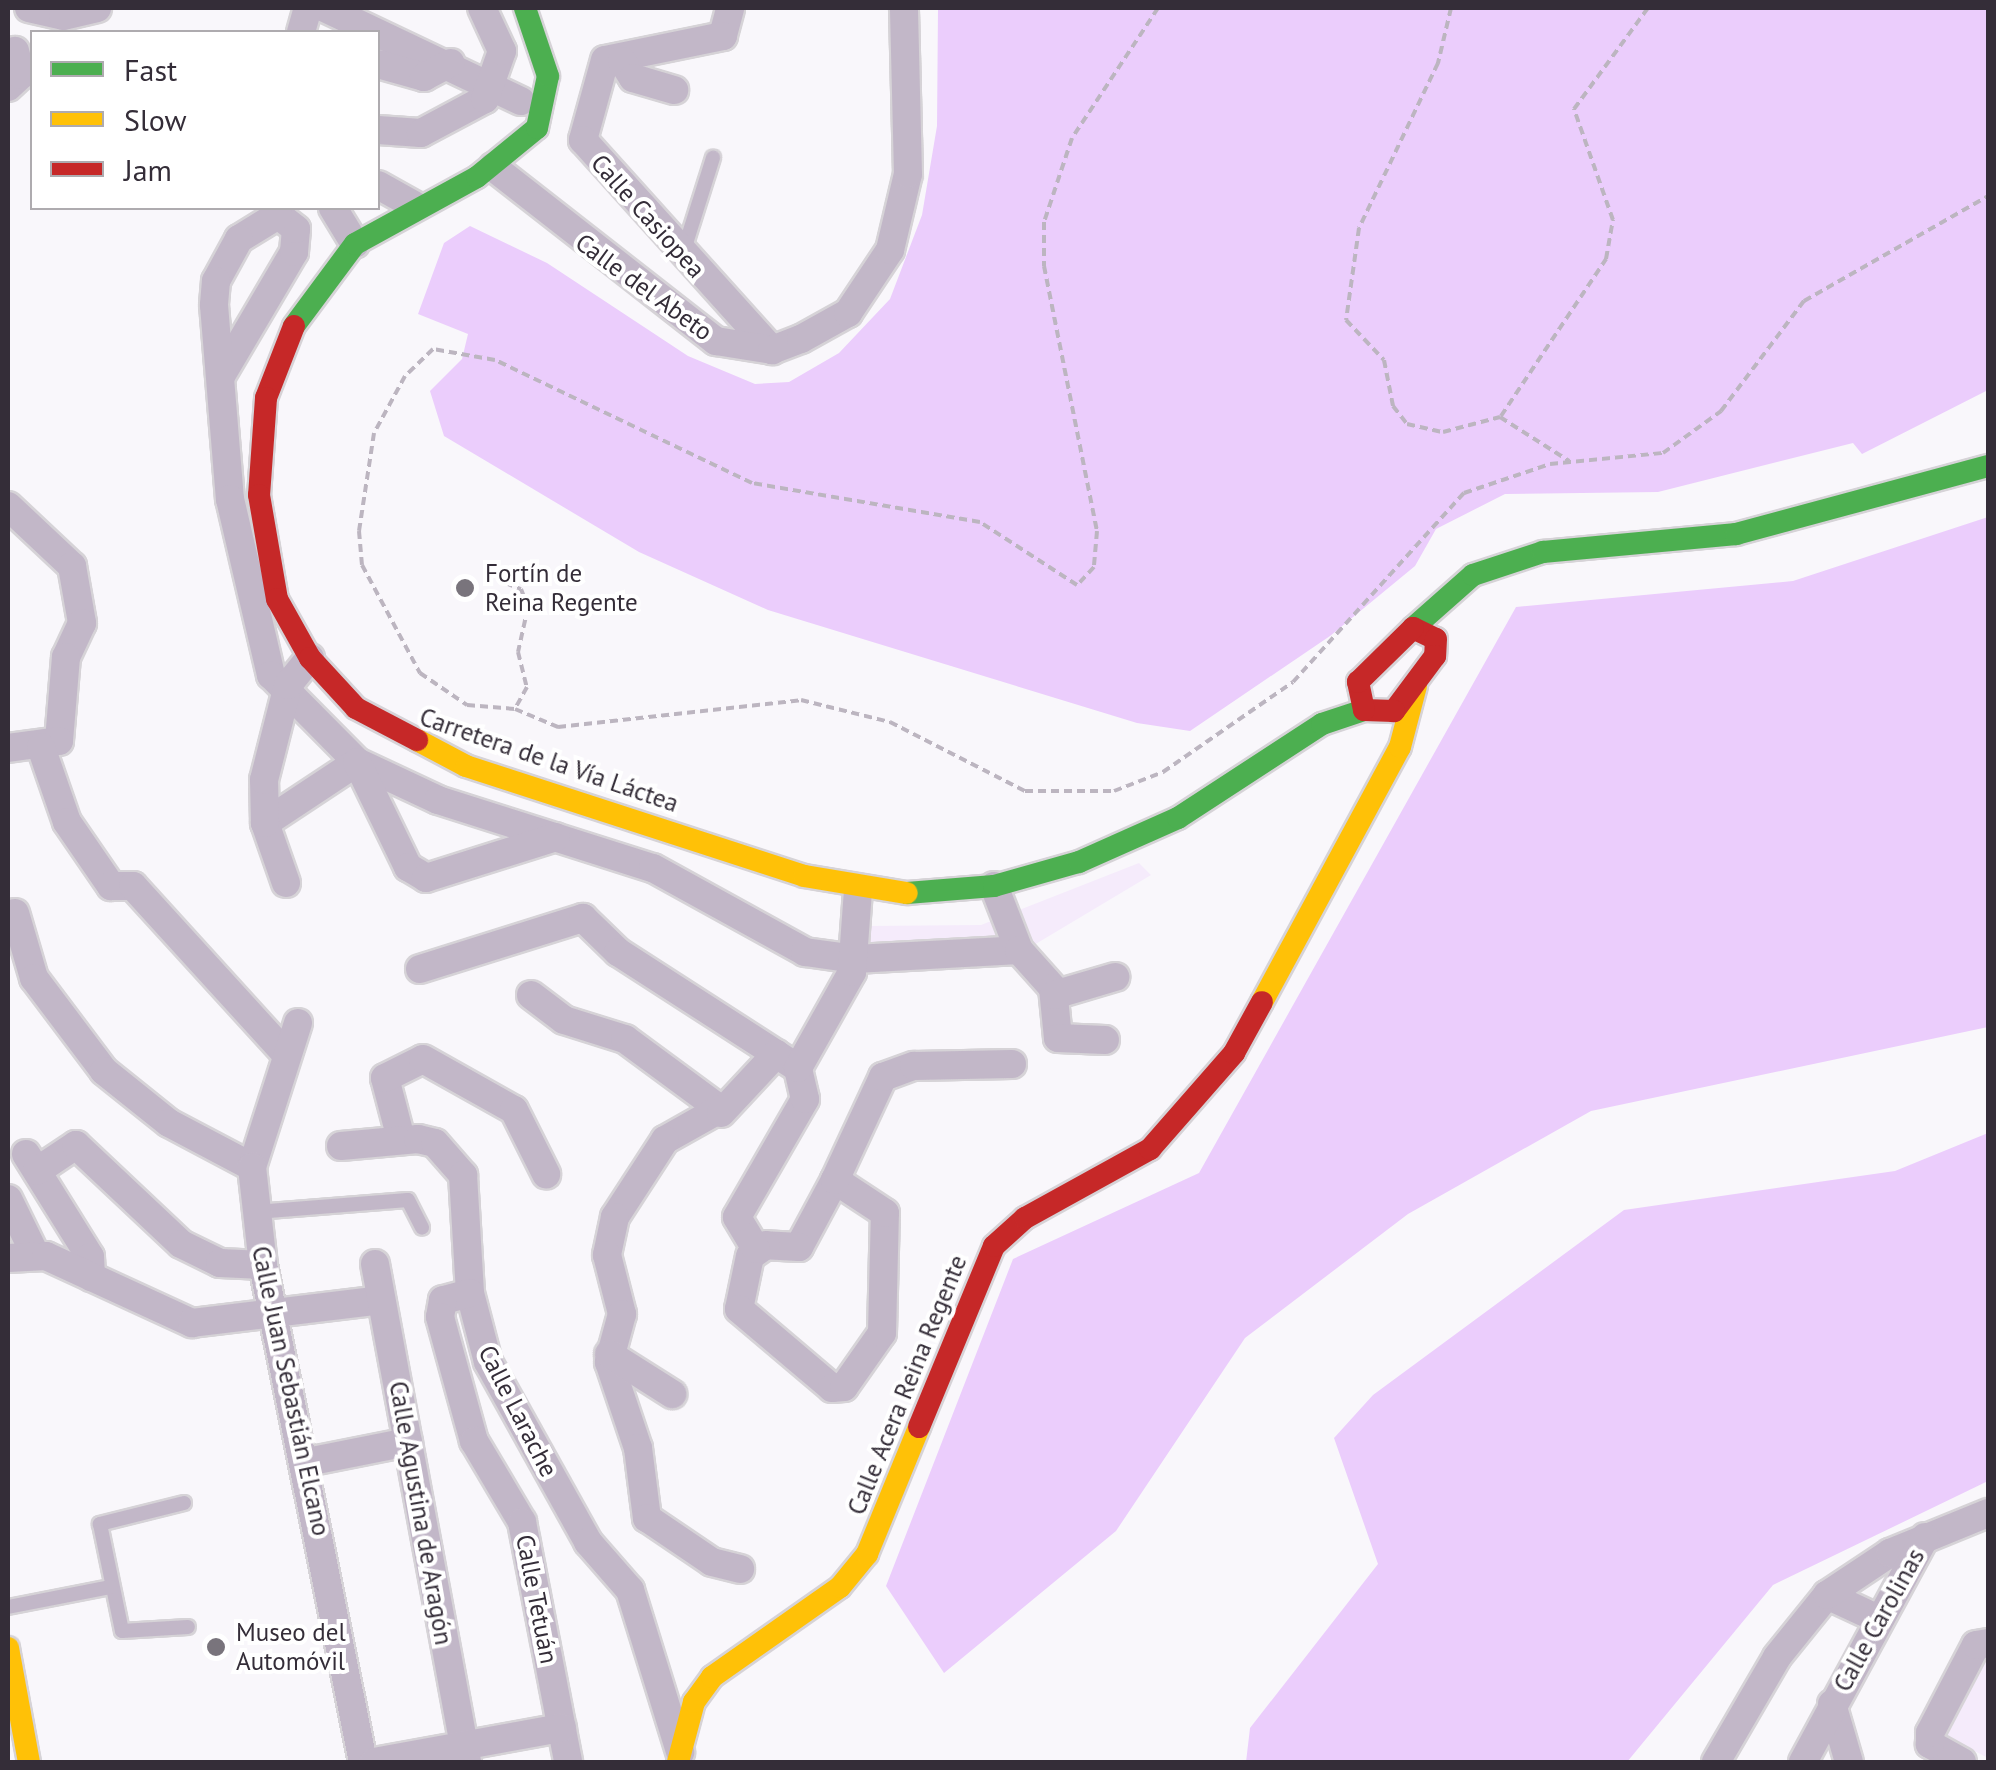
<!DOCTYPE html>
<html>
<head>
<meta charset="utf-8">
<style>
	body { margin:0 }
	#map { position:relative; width:1996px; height:1770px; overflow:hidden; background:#f9f7fb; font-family:"PT Sans",sans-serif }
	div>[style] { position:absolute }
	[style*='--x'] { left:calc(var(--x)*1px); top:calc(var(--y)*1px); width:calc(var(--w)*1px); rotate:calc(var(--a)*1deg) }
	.green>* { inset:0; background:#f5ebfb }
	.forest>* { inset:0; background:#ebcdfc }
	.path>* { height:4px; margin-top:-2px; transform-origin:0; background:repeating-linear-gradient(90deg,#bcb5c0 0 8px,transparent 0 13px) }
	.roads { filter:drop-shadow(2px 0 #d6d3d7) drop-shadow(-2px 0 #d6d3d7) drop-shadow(0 2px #d6d3d7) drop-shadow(0 -2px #d6d3d7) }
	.lane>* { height:14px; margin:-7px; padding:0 7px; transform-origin:7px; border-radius:7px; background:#c2b7c8 }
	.street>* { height:28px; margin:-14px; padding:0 14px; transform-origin:14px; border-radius:14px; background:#c2b7c8 }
	.fast>* { height:22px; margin:-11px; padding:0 11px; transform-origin:11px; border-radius:11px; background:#4caf50 }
	.slow>* { height:22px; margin:-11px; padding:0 11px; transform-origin:11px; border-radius:11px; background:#ffc107 }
	.jam>* { height:22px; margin:-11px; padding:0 11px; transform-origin:11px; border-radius:11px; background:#c62828 }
	.dots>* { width:28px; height:28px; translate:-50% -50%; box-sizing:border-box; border:5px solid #fff; border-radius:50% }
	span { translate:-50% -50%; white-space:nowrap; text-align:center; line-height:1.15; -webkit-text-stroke:8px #fff; paint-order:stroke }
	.street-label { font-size:25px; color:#342d38 }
	.poi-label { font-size:25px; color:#342d38 }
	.left { translate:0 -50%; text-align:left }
	.frame { position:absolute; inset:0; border:10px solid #342d38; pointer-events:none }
	.legend { position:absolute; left:30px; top:30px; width:350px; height:180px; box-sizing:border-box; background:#fff; border:2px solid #aeabaf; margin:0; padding:12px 18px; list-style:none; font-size:30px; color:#342d38 }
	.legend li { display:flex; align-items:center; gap:20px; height:50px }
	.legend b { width:50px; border:2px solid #aeabaf }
</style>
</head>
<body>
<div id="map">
	<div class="green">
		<i style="clip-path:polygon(1139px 863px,1151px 875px,1009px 960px,866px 975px,868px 926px,981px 925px)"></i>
		<i style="clip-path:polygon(1983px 1659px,1988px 1661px,1988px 1758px,1944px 1735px)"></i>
	</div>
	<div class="forest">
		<i style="clip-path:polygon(938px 8px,1988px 8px,1988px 390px,1862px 454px,1853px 443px,1658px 492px,1505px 494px,1436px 529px,1415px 566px,1330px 636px,1190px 731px,1137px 723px,768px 610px,639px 552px,444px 436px,430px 391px,462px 359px,468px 334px,418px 314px,444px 243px,470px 226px,547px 263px,688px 356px,755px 384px,789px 382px,839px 353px,890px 299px,922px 215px,937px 126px)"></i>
		<i style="clip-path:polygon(1988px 517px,1988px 1027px,1591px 1111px,1408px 1214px,1245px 1338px,1116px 1531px,944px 1673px,886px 1586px,1013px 1259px,1199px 1173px,1516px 607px,1793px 581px)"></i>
		<i style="clip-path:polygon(1988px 1133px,1988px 1481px,1773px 1585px,1627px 1762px,1246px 1762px,1250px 1728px,1378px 1564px,1334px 1438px,1373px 1395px,1624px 1210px,1895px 1171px)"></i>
	</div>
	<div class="path">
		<i style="--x:1158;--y:8;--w:156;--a:123.5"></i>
		<i style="--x:1072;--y:138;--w:89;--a:108.4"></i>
		<i style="--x:1044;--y:222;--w:44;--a:90"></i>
		<i style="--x:1044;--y:266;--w:270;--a:78.7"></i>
		<i style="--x:1097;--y:531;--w:36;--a:95"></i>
		<i style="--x:1094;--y:567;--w:25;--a:133"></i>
		<i style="--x:1077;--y:585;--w:116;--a:-147"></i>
		<i style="--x:980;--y:522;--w:231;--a:-170.3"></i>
		<i style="--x:752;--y:483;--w:285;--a:-154.4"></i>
		<i style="--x:495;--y:360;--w:63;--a:-169.9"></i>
		<i style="--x:433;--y:349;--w:39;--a:136"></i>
		<i style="--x:405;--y:376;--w:65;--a:118.5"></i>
		<i style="--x:374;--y:433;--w:99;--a:98.7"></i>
		<i style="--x:359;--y:531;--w:34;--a:85"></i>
		<i style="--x:362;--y:565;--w:123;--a:61.8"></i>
		<i style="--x:420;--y:673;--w:57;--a:34.2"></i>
		<i style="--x:467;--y:705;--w:48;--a:4.8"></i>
		<i style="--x:515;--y:709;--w:47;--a:22.7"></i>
		<i style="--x:558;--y:727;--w:244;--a:-6.3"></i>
		<i style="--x:801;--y:700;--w:92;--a:13.9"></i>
		<i style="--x:890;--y:722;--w:152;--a:27.1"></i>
		<i style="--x:1025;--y:791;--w:89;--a:0"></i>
		<i style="--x:1114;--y:791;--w:53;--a:-21.2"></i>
		<i style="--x:1163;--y:772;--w:158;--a:-34.7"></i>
		<i style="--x:1293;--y:682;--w:255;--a:-47.9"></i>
		<i style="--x:1464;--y:493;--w:91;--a:-18.6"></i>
		<i style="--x:1550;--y:464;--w:114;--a:-5.6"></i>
		<i style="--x:1663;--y:453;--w:72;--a:-35.9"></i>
		<i style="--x:1721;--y:411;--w:138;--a:-53"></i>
		<i style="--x:1804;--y:301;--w:212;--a:-29.7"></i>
		<i style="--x:1451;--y:8;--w:57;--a:103.3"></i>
		<i style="--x:1438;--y:63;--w:183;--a:115.6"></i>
		<i style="--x:1359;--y:228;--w:93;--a:98"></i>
		<i style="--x:1346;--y:320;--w:55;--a:46.5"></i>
		<i style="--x:1384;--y:360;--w:47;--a:78.9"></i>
		<i style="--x:1393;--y:406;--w:23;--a:52"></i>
		<i style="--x:1407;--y:424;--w:37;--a:13"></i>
		<i style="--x:1443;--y:432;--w:59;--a:-14.7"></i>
		<i style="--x:1500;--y:417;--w:82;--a:32.5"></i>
		<i style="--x:1501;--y:416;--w:189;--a:-56.2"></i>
		<i style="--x:1606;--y:259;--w:40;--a:-80"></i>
		<i style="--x:1613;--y:220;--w:118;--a:-109.4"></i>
		<i style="--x:1574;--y:109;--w:125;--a:-53.8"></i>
		<i style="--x:505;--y:583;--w:17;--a:21"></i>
		<i style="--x:521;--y:589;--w:19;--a:69"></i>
		<i style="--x:528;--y:607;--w:46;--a:102.5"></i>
		<i style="--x:518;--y:652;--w:36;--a:76"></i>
		<i style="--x:527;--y:687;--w:25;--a:119"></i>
	</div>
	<div class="roads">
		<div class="lane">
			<i style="--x:683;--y:253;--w:100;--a:-72.5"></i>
			<i style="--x:256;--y:1212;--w:152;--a:-4.5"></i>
			<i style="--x:408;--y:1200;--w:31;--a:63"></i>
			<i style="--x:184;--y:1503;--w:87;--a:166"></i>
			<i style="--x:100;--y:1524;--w:109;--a:78.4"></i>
			<i style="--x:122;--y:1631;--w:66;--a:-3.5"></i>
			<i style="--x:8;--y:1607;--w:105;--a:-11"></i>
		</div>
		<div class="street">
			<i style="--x:29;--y:8;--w:35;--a:13"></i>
			<i style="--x:63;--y:16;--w:35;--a:-13"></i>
			<i style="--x:325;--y:8;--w:217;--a:25.4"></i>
			<i style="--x:730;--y:9;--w:28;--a:105"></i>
			<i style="--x:723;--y:36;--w:120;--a:168.5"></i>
			<i style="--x:605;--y:60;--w:83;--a:105.4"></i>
			<i style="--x:583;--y:140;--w:283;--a:48"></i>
			<i style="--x:301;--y:32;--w:25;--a:-74"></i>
			<i style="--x:622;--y:61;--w:20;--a:57"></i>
			<i style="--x:633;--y:78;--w:43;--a:16.3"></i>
			<i style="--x:378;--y:64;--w:48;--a:15.8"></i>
			<i style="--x:424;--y:77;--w:30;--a:-28"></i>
			<i style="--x:8;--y:87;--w:18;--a:-43"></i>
			<i style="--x:21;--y:75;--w:25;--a:-104"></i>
			<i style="--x:378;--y:130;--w:43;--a:4"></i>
			<i style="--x:421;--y:133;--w:72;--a:-28"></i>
			<i style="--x:485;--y:99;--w:51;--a:-70.5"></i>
			<i style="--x:502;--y:51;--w:47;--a:-114.9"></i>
			<i style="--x:493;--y:167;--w:283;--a:38"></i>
			<i style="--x:716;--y:341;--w:57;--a:9.1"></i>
			<i style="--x:772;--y:350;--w:31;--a:-21"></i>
			<i style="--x:801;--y:339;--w:54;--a:-29"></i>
			<i style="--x:848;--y:313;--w:76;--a:-56.3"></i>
			<i style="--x:890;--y:250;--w:78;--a:-76.7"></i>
			<i style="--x:908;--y:174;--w:166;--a:-91.4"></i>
			<i style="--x:378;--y:185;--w:41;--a:29.1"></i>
			<i style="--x:333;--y:208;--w:42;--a:58.6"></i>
			<i style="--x:221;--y:376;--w:144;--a:-59.5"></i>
			<i style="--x:294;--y:252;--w:23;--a:-85"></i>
			<i style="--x:296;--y:229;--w:23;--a:-142"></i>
			<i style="--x:278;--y:215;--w:46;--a:148.4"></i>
			<i style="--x:239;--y:239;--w:48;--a:118.7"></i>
			<i style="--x:216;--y:281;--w:24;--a:95"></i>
			<i style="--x:214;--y:305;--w:195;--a:85.3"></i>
			<i style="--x:230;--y:499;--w:181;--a:76.9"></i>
			<i style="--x:271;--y:675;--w:122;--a:45.3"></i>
			<i style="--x:357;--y:762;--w:89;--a:25.1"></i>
			<i style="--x:438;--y:800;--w:225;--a:17.6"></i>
			<i style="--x:653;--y:868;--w:174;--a:28.9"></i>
			<i style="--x:805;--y:952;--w:50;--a:8"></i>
			<i style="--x:855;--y:959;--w:164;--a:-3.1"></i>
			<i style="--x:8;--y:506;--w:88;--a:43.2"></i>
			<i style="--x:72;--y:566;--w:58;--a:80"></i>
			<i style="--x:82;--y:623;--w:38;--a:115"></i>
			<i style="--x:66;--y:657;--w:84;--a:94.8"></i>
			<i style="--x:59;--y:741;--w:51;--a:172.2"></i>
			<i style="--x:41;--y:747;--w:79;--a:70.9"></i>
			<i style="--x:67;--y:822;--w:78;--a:55.5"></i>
			<i style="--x:111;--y:886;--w:22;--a:0"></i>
			<i style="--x:133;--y:886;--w:226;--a:47.7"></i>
			<i style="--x:265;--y:823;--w:110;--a:-33.5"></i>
			<i style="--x:357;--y:762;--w:117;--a:64.1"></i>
			<i style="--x:408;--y:867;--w:21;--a:31"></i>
			<i style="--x:426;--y:878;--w:136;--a:-17.5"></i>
			<i style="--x:286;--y:883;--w:64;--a:-109.3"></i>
			<i style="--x:265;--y:823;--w:43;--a:-91.3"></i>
			<i style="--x:264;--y:780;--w:98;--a:-75.8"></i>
			<i style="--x:288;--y:685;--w:35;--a:-51"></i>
			<i style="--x:994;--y:886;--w:69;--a:68.7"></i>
			<i style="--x:1019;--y:950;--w:51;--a:48.2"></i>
			<i style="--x:1053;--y:988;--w:50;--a:84.3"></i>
			<i style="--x:1058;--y:1038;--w:47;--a:2.4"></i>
			<i style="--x:15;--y:913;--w:68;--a:73.7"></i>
			<i style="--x:34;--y:978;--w:116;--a:53"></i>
			<i style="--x:104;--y:1071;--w:83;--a:38.7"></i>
			<i style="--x:169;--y:1123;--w:94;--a:27.9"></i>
			<i style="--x:420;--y:969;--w:171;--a:-17.4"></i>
			<i style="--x:583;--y:918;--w:49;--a:44.2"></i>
			<i style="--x:618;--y:952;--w:214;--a:32.8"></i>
			<i style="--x:531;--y:995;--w:41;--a:37.1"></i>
			<i style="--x:564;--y:1020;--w:64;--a:17.3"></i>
			<i style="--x:625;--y:1039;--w:118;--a:36.4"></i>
			<i style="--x:720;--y:1109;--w:63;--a:150.6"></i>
			<i style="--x:665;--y:1140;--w:92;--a:123"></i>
			<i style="--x:615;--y:1217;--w:39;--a:102"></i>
			<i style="--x:607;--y:1255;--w:61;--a:75.7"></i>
			<i style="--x:622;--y:1314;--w:50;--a:105.2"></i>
			<i style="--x:609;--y:1362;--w:91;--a:71.4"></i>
			<i style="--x:638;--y:1448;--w:71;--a:82.7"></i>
			<i style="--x:647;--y:1518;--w:78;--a:34.1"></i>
			<i style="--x:712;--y:1562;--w:29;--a:14"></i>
			<i style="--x:1054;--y:995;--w:64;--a:-16.4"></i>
			<i style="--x:298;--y:1023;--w:151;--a:107.7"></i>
			<i style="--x:252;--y:1167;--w:99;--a:83.6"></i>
			<i style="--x:263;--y:1265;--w:507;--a:78.62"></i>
			<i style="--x:721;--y:1113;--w:81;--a:-47"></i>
			<i style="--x:401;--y:1139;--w:63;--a:-104.7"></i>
			<i style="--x:385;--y:1078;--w:42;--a:-26.6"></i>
			<i style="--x:423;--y:1059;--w:104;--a:29.3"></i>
			<i style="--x:514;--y:1110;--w:72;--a:63.4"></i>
			<i style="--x:341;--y:1146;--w:77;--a:-5.2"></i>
			<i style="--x:418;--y:1139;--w:17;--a:13"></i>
			<i style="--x:435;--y:1143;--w:43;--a:48.8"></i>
			<i style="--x:463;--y:1175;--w:118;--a:86.6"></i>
			<i style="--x:470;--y:1293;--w:71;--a:75.4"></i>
			<i style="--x:488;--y:1362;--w:206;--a:60.9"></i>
			<i style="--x:588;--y:1542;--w:64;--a:48.8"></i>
			<i style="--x:630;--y:1590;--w:170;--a:72.8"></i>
			<i style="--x:26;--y:1154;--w:121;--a:58.1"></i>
			<i style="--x:90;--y:1257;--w:20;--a:87"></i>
			<i style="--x:37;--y:1171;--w:47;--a:-33.7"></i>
			<i style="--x:76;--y:1145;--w:144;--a:43.3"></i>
			<i style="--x:181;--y:1244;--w:43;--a:26"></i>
			<i style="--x:220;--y:1263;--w:43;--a:2.7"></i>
			<i style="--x:835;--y:1180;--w:76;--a:118.2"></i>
			<i style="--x:799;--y:1247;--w:33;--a:-177"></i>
			<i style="--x:766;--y:1245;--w:19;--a:145"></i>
			<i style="--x:750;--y:1256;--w:54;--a:101.7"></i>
			<i style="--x:739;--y:1309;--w:122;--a:40.3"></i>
			<i style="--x:832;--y:1388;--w:12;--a:-5"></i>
			<i style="--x:844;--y:1387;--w:66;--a:-54.9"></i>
			<i style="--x:882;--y:1333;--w:120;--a:-88.6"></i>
			<i style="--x:885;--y:1213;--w:60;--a:-146.6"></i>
			<i style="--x:835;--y:1180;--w:114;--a:-65"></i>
			<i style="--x:883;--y:1077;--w:33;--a:-20"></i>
			<i style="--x:914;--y:1066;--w:98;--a:-1.2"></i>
			<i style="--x:8;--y:1199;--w:61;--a:63.9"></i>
			<i style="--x:756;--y:1249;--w:37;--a:-121"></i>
			<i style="--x:737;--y:1217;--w:136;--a:-60"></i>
			<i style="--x:805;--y:1099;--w:32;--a:-103"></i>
			<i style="--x:798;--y:1068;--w:110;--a:-60.6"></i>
			<i style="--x:852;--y:972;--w:81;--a:-85.8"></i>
			<i style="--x:8;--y:1258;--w:38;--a:-3"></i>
			<i style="--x:46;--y:1256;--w:161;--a:24.7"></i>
			<i style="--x:192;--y:1323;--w:190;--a:-6.9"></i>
			<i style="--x:375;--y:1264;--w:506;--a:79.53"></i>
			<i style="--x:470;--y:1293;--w:28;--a:165"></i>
			<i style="--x:443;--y:1300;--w:17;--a:100"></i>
			<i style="--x:440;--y:1317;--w:129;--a:74.7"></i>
			<i style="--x:474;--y:1441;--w:94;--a:59.3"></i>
			<i style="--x:522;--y:1522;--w:244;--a:79.1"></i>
			<i style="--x:609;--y:1354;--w:75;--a:32.4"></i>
			<i style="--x:307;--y:1462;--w:103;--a:-11.2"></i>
			<i style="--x:1827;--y:1595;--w:54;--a:25.1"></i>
			<i style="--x:1832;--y:1704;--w:60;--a:73.7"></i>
			<i style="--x:374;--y:1762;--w:191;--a:-10.3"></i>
			<i style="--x:1716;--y:1762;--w:121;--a:-59.8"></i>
			<i style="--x:1777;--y:1657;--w:80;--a:-51.1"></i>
			<i style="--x:1827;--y:1595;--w:76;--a:-33.7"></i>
			<i style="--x:1890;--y:1553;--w:106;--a:-22.2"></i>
			<i style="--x:1803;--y:1762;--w:256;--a:-61.5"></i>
			<i style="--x:1962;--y:1762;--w:37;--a:-151"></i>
			<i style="--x:1930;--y:1744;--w:11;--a:-90"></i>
			<i style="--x:1930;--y:1733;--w:99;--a:-62.4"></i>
			<i style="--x:1976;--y:1645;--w:12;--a:-9"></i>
		</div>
		<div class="fast">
			<i style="--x:294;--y:326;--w:102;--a:-53.4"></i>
			<i style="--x:355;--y:244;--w:139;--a:-28.8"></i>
			<i style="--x:477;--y:177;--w:77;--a:-39.2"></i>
			<i style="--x:537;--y:128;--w:53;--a:-78.1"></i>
			<i style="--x:548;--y:76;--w:72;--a:-108.7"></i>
			<i style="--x:1413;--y:628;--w:80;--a:-41.5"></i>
			<i style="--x:1473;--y:575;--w:74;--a:-18.2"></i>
			<i style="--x:1543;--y:552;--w:194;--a:-5.3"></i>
			<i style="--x:1736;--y:534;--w:261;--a:-15.1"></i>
			<i style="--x:907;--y:893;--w:87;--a:-4.6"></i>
			<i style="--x:994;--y:886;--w:88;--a:-15.8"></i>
			<i style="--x:1079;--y:862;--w:108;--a:-24"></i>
			<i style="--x:1178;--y:818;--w:172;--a:-33.1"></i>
			<i style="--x:1322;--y:724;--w:44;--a:-18.4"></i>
		</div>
		<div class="slow">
			<i style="--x:417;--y:740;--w:55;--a:28"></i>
			<i style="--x:466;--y:766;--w:355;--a:18"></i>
			<i style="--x:804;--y:876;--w:104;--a:9.4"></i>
			<i style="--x:1262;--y:1002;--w:290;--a:-61.6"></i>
			<i style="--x:1400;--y:747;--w:63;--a:-75.3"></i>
			<i style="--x:8;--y:1648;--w:116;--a:79.6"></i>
			<i style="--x:678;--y:1762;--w:62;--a:-75.1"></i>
			<i style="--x:694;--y:1702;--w:31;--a:-54"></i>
			<i style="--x:712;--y:1677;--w:156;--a:-35.1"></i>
			<i style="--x:840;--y:1587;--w:43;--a:-50.7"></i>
			<i style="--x:867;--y:1554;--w:137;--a:-67.7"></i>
		</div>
		<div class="jam">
			<i style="--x:294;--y:326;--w:77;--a:111.3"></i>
			<i style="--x:266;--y:398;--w:97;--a:94.1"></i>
			<i style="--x:259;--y:495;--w:106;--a:80.2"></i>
			<i style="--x:277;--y:599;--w:68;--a:60.8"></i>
			<i style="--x:310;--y:658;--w:68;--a:47.4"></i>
			<i style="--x:356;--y:708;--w:69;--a:27.7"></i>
			<i style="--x:1413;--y:628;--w:25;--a:26"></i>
			<i style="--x:1436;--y:639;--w:17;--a:93"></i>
			<i style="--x:1435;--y:656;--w:69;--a:126.7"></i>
			<i style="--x:1394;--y:711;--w:30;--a:-178"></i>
			<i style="--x:1364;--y:710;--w:29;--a:-102"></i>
			<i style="--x:1358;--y:682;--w:77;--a:-44.5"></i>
			<i style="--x:919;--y:1427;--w:196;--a:-67.5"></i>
			<i style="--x:994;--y:1246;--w:42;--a:-42.1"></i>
			<i style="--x:1025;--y:1218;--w:143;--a:-28.9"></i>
			<i style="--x:1150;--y:1149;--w:128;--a:-48.8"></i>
			<i style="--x:1234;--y:1053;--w:58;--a:-61.2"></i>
		</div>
	</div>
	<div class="dots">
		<i style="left:465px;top:588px;background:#79747c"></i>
		<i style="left:216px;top:1647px;background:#79747c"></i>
	</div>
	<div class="street-label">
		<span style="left:648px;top:216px;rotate:48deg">Calle Casiopea</span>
		<span style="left:644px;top:287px;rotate:36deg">Calle del Abeto</span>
		<span style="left:549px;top:760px;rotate:19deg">Carretera de la Vía Láctea</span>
		<span style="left:907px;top:1385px;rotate:-68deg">Calle Acera Reina Regente</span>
		<span style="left:291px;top:1391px;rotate:78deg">Calle Juan Sebastián Elcano</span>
		<span style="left:518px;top:1411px;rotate:63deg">Calle Larache</span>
		<span style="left:421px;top:1513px;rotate:80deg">Calle Agustina de Aragón</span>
		<span style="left:537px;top:1599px;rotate:79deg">Calle Tetuán</span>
		<span style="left:1879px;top:1620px;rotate:-61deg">Calle Carolinas</span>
	</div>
	<div class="poi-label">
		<span class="left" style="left:485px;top:588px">Fortín de<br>Reina Regente</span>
		<span class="left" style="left:236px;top:1647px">Museo del<br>Automóvil</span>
	</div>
	<div class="frame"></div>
	<ul class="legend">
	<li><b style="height:12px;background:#4caf50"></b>Fast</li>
	<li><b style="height:12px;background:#ffc107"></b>Slow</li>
	<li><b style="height:12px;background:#c62828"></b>Jam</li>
	</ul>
</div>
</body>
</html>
